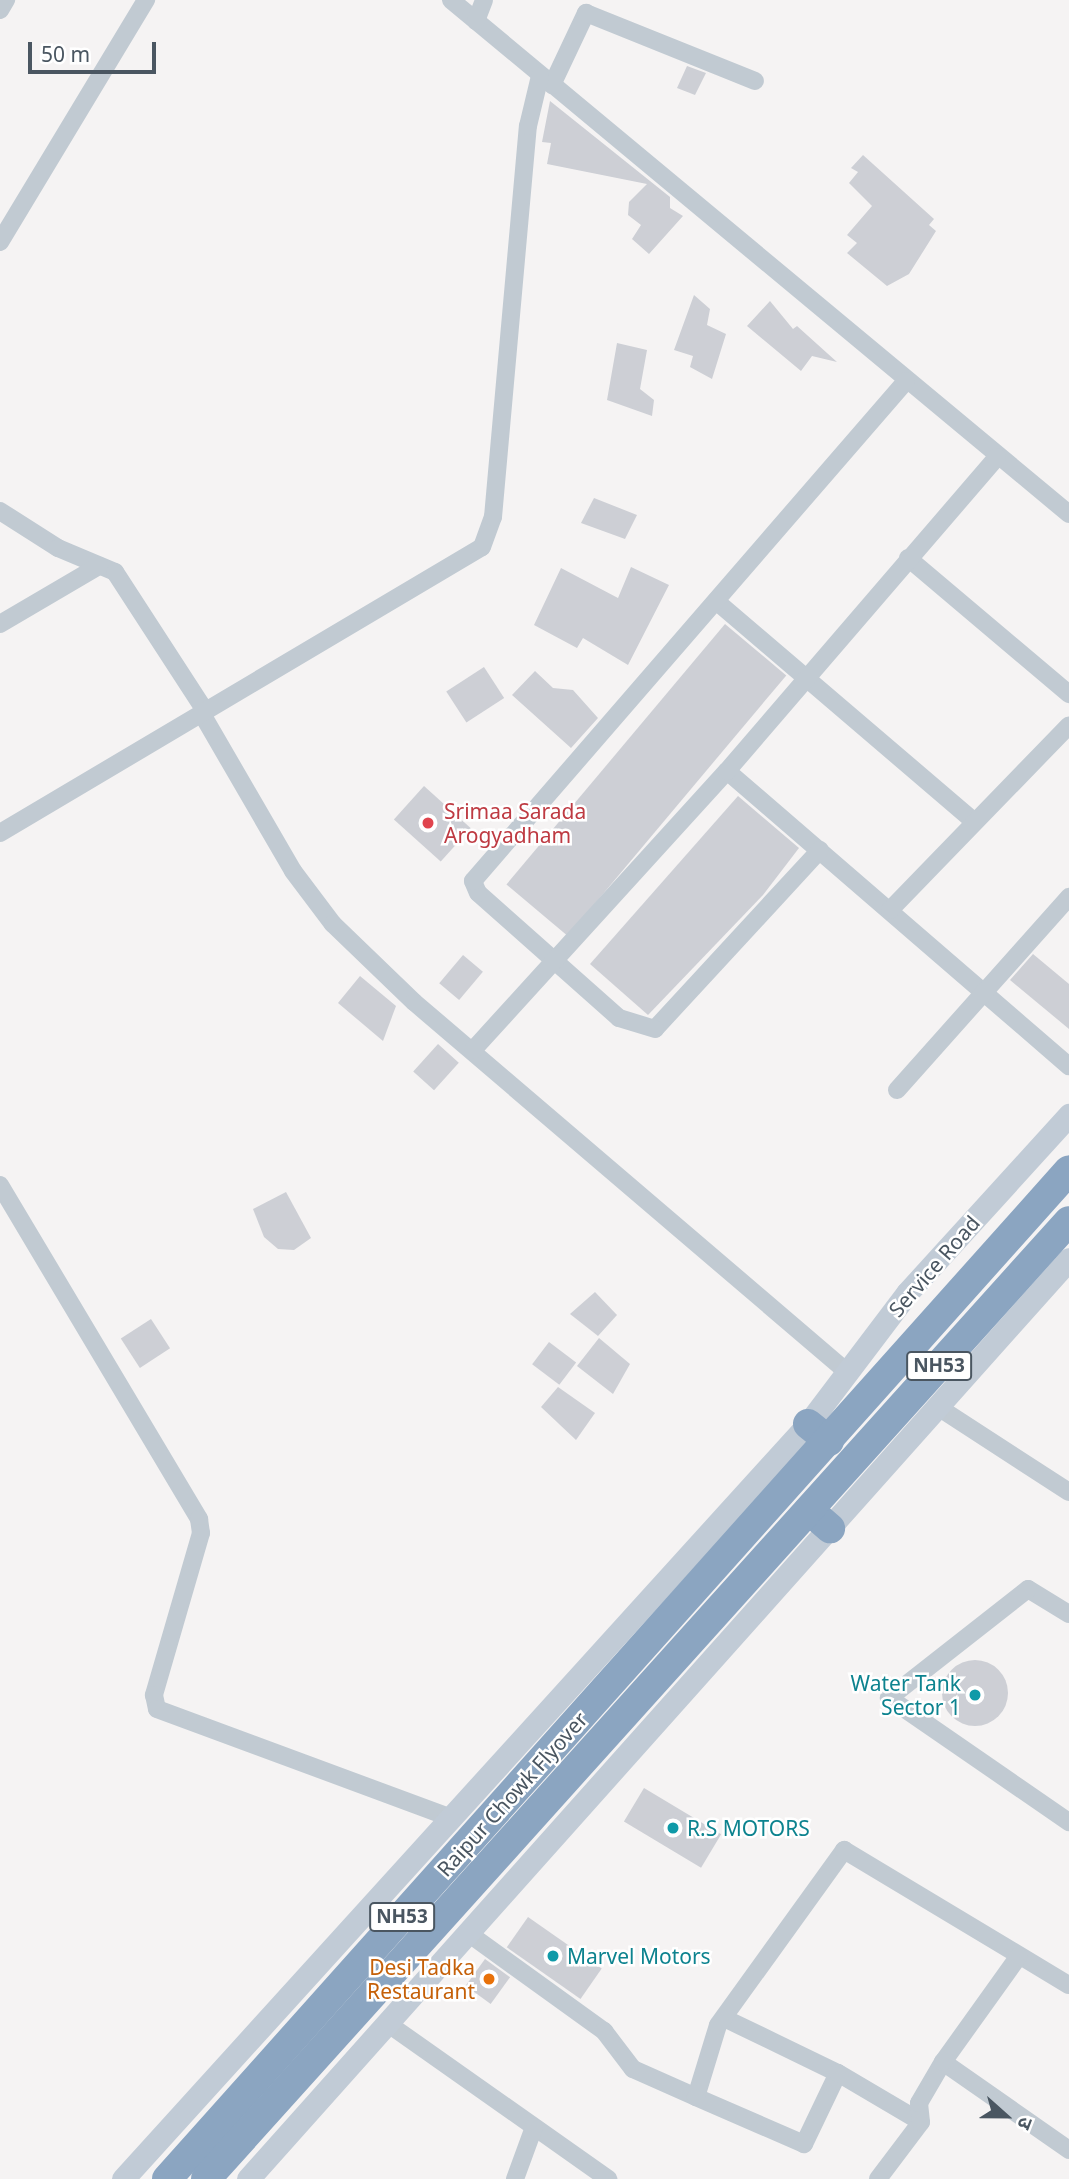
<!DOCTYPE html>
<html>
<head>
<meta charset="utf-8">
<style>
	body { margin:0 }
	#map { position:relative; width:1069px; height:2179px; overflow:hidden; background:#f5f3f3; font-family:"Noto Sans","Noto Sans Devanagari",sans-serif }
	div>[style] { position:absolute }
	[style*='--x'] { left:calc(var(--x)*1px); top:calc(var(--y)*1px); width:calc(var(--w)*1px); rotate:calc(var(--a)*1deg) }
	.building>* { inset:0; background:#cdcfd5; transform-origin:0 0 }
	.round { border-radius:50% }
	.street>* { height:18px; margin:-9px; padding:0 9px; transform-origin:9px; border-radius:9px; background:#c1cad2 }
	.secondary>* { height:23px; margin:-11.5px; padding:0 11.5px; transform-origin:11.5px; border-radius:11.5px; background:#c1cbd6 }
	.highway>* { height:30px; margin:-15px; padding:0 15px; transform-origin:15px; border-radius:15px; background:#8ba5c1 }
	.dots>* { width:19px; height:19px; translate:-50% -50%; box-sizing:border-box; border:4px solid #fff; border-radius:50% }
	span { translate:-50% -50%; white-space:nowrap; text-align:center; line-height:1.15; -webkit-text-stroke:5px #fff; paint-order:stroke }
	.shield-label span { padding:2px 5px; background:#fff; border:2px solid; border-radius:5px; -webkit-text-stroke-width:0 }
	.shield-label { font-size:19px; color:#4a5661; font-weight:700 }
	.health-label { font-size:21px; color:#be3a42 }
	.left { translate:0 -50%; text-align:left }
	.street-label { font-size:21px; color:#4a5661 }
	.culture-label { font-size:21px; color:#0d838f }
	.right { translate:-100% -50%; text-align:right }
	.food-label { font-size:21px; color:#c56008 }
	.north { position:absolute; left:971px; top:2081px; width:70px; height:70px; -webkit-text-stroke:5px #fff; paint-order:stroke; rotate:111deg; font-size:19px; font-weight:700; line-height:28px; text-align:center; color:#4a5661 }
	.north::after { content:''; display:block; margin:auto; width:24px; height:32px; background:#4a5661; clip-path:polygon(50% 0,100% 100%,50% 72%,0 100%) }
	.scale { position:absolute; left:28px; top:42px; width:128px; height:32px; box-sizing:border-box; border:4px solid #4a5661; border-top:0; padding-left:9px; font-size:21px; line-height:24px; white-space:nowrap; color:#4a5661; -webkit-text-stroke:5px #fff; paint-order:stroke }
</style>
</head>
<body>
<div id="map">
	<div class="building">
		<i style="clip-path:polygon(687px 66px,706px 73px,695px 95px,677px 88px)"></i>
		<i style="clip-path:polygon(550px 101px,670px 197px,670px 208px,683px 216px,649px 254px,632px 239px,641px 225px,628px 215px,629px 202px,647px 184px,547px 164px,551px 143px,542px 142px)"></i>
		<i style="clip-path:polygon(863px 155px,934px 219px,929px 225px,936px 231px,909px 274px,887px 286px,847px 253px,857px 243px,847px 235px,872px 206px,849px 183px,858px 172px,851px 168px)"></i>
		<i style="clip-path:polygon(694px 295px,710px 309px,707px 325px,726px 334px,712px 379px,690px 367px,693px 356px,674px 350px)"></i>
		<i style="clip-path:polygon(770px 301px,793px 329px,797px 326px,837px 362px,812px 356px,801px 371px,747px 326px)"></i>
		<i style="clip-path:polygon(617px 343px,647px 350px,640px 389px,654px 400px,652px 416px,607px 400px)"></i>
		<i style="clip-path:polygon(594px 498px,637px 515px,625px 539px,581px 523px)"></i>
		<i style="clip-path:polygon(631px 567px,669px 585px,628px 665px,583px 638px,577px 648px,534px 625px,561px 568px,618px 598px)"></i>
		<i style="left:725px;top:624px;width:80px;height:340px;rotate:40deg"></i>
		<i style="left:484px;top:667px;width:37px;height:45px;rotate:57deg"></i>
		<i style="clip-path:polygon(535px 671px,553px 688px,573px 690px,598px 718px,571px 748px,512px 695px)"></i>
		<i style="left:424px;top:786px;width:63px;height:45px;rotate:42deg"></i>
		<i style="clip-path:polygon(738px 796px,799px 848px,763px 895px,648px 1015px,590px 964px)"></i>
		<i style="clip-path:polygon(1033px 954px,1069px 984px,1069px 1029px,1010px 980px)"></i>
		<i style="left:463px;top:955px;width:26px;height:37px;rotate:40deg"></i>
		<i style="clip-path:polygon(360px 976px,396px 1006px,383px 1041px,338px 1003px)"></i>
		<i style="left:438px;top:1044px;width:28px;height:37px;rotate:42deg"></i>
		<i style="clip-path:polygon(286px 1192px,311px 1238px,294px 1250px,278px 1249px,264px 1237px,253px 1209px)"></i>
		<i style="clip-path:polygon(595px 1292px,617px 1315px,598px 1336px,570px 1314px)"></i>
		<i style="left:151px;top:1319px;width:35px;height:36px;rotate:57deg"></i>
		<i style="clip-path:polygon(599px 1338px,630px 1364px,613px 1394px,577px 1366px)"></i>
		<i style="left:549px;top:1342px;width:34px;height:28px;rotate:37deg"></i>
		<i style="clip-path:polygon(558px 1387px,595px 1413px,576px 1440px,541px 1407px)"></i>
		<i class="round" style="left:942px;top:1660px;width:66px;height:66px"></i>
		<i style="left:644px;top:1788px;width:90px;height:39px;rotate:31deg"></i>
		<i style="left:528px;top:1917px;width:90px;height:37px;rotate:35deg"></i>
		<i style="left:485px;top:1959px;width:31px;height:33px;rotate:36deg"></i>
	</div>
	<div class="street">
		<i style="--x:451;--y:0;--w:804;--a:39.75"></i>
		<i style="--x:0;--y:10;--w:12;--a:-59"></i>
		<i style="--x:476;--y:21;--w:22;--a:-69"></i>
		<i style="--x:552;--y:85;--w:80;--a:-64.7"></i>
		<i style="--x:586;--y:13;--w:182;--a:21.9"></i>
		<i style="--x:0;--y:242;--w:283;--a:-58.9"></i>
		<i style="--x:0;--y:511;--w:69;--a:32.5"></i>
		<i style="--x:58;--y:548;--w:62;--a:22.8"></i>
		<i style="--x:115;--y:572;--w:167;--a:57"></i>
		<i style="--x:908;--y:558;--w:211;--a:40.2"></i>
		<i style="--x:716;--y:601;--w:340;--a:40.5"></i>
		<i style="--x:0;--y:624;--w:115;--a:-30.4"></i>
		<i style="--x:202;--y:714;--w:181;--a:59.9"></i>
		<i style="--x:293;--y:871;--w:66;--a:53"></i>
		<i style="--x:333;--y:924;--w:112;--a:43.9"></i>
		<i style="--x:414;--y:1002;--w:570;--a:40.51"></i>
		<i style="--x:727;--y:771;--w:452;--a:40.8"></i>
		<i style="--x:0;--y:833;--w:560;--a:-30.68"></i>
		<i style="--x:482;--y:547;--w:32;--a:-70"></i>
		<i style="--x:493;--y:517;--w:393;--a:-84.9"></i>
		<i style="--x:528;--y:126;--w:51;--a:-76.5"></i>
		<i style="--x:820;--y:850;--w:243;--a:132.7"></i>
		<i style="--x:655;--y:1029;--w:38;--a:-163"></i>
		<i style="--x:619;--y:1018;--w:188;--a:-138.4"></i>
		<i style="--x:478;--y:893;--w:13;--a:-113"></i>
		<i style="--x:473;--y:881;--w:661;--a:-49.11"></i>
		<i style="--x:890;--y:910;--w:257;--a:-45.9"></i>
		<i style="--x:473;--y:1050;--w:377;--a:-47.7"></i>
		<i style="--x:727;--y:771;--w:414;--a:-49.3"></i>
		<i style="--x:897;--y:1090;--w:259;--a:-48.3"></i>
		<i style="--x:0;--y:1185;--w:389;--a:59.2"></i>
		<i style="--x:199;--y:1519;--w:14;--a:82"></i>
		<i style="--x:201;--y:1533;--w:169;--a:106.2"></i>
		<i style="--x:154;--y:1695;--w:14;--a:78"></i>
		<i style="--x:157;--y:1709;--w:314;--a:20.3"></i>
		<i style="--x:938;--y:1407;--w:156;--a:33"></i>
		<i style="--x:1069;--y:1614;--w:48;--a:-148.6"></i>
		<i style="--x:1028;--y:1589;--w:177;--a:141.9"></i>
		<i style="--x:889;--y:1698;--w:219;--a:34.6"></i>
		<i style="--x:468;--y:1933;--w:168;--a:35.8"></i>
		<i style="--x:604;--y:2031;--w:48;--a:52.7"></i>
		<i style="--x:633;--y:2069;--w:69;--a:24"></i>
		<i style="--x:724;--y:2018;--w:127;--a:25.8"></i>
		<i style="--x:838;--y:2073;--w:79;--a:115.6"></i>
		<i style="--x:804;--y:2144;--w:118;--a:-156.5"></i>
		<i style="--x:696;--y:2097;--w:75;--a:-73"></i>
		<i style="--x:718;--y:2025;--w:216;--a:-54.2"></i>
		<i style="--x:844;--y:1850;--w:262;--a:31"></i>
		<i style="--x:387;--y:2023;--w:271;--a:35.2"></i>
		<i style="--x:943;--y:2062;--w:154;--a:34.9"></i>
		<i style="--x:838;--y:2073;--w:96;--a:30.6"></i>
		<i style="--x:515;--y:2179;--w:55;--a:-69.9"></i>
		<i style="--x:878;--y:2179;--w:71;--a:-53"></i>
		<i style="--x:921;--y:2122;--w:19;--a:-96"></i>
		<i style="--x:919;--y:2103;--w:48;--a:-59.7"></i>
		<i style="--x:943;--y:2062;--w:130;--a:-54.4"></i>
	</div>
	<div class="secondary">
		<i style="--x:123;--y:2179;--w:1019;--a:-47.78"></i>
		<i style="--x:808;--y:1424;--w:164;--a:-52.9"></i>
		<i style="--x:907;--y:1293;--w:241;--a:-47.7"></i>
		<i style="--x:248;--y:2179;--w:1233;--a:-48.25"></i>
	</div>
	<div class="highway">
		<i style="--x:808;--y:1424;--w:27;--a:39"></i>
		<i style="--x:809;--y:1510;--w:28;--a:41"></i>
		<i style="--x:167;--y:2179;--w:1353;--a:-48.2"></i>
		<i style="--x:206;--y:2179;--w:1289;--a:-47.99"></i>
	</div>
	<div class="dots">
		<i style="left:428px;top:823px;background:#e0444e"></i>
		<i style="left:975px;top:1695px;background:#0f9aa8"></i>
		<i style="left:673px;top:1828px;background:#0f9aa8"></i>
		<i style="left:553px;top:1956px;background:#0f9aa8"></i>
		<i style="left:489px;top:1979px;background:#e8710a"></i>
	</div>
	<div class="shield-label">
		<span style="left:939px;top:1366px">NH53</span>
		<span style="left:402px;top:1917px">NH53</span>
	</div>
	<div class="health-label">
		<span class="left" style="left:444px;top:823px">Srimaa Sarada<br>Arogyadham</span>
	</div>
	<div class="street-label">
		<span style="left:934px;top:1266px;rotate:-49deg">Service Road</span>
		<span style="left:512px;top:1794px;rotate:-48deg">Raipur Chowk Flyover</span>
	</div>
	<div class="culture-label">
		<span class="right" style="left:961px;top:1695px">Water Tank<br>Sector 1</span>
		<span class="left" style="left:687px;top:1828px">R.S MOTORS</span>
		<span class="left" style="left:567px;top:1956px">Marvel Motors</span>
	</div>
	<div class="food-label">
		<span class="right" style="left:475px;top:1979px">Desi Tadka<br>Restaurant</span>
	</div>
	<div class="north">उ</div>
	<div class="scale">50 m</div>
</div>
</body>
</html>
